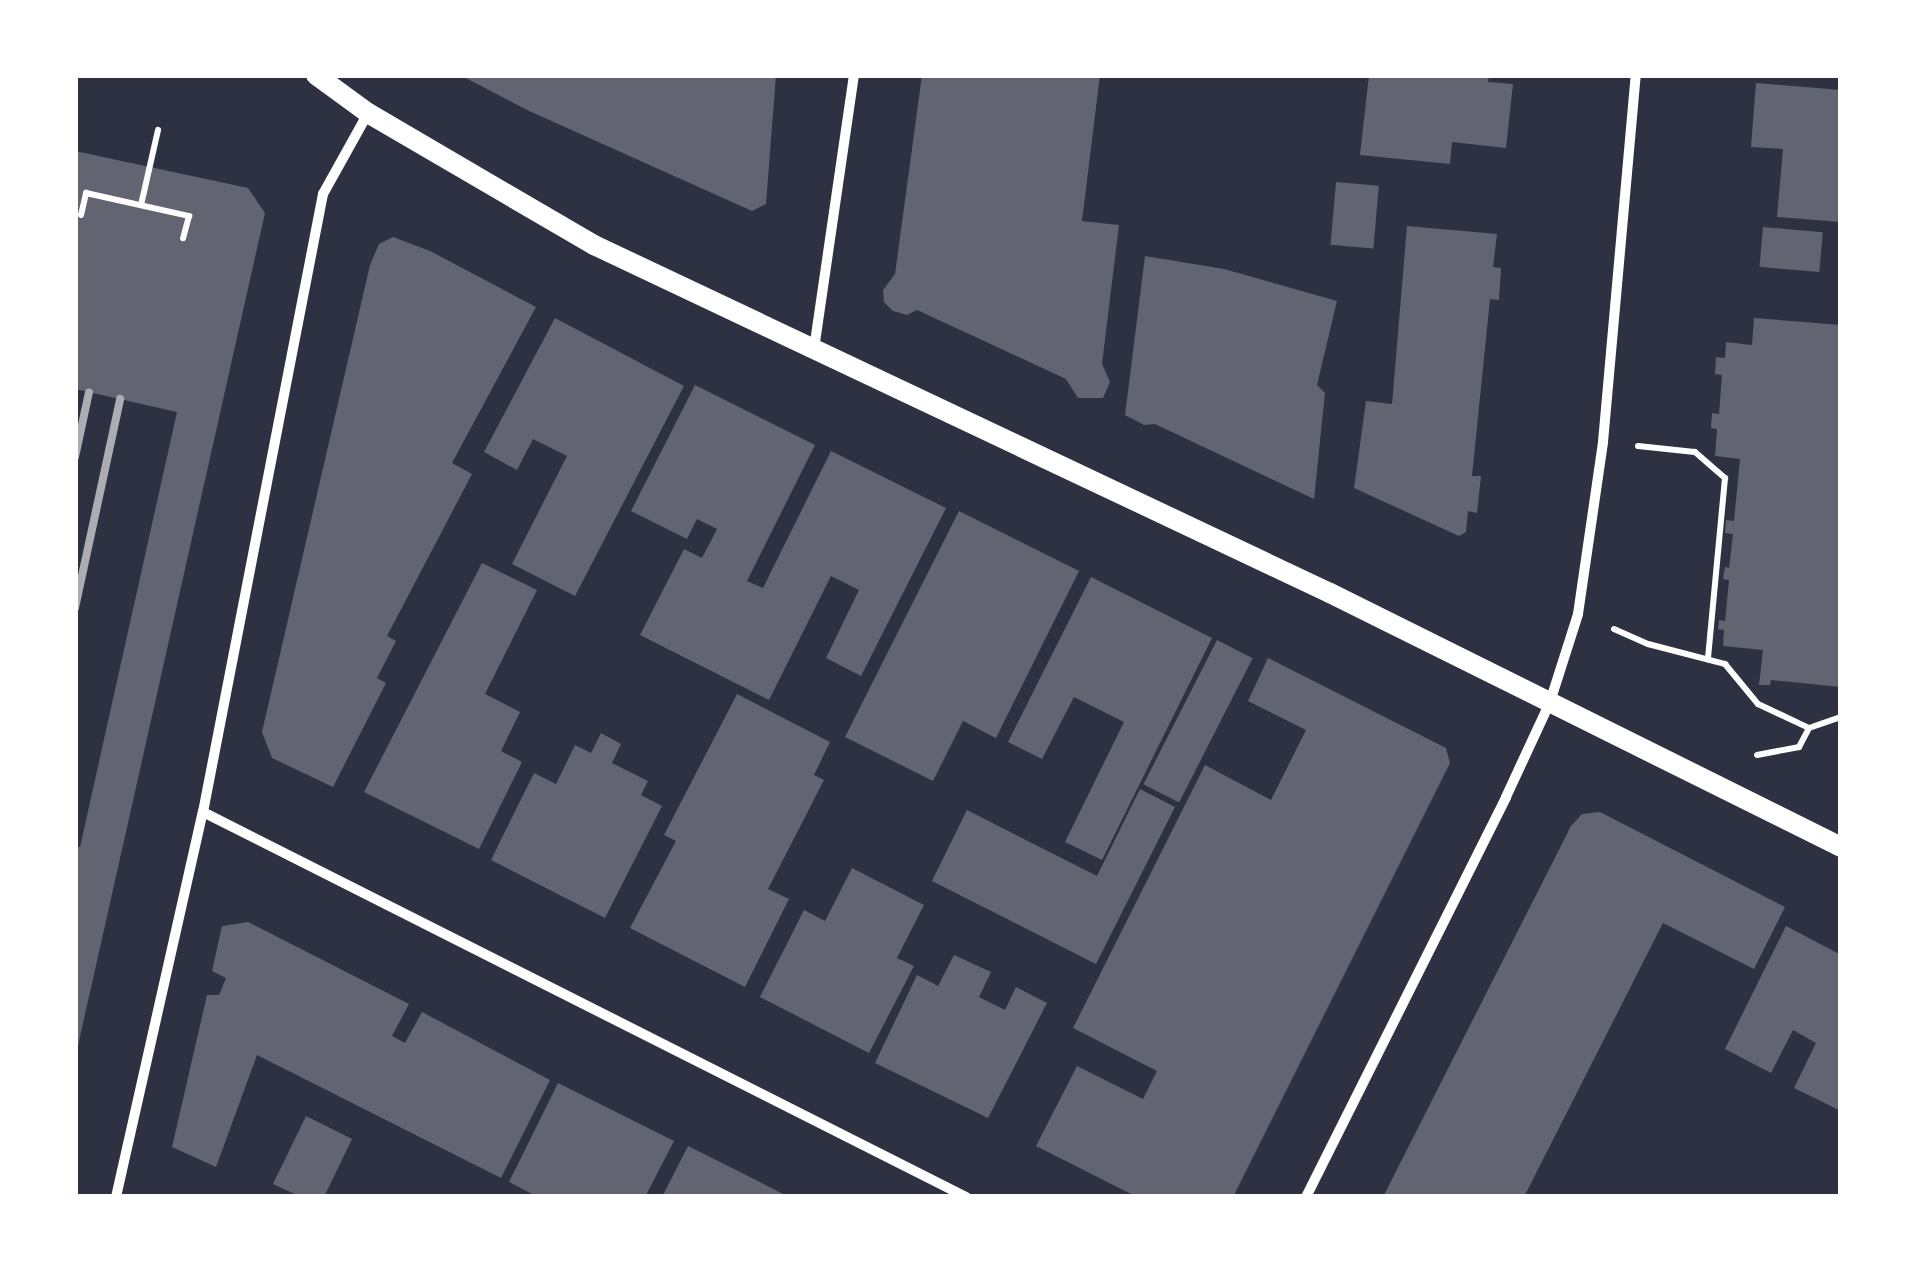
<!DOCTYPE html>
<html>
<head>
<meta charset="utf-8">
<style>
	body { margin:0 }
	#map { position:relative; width:1916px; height:1272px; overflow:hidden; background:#2d3142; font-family:"Open Sans",sans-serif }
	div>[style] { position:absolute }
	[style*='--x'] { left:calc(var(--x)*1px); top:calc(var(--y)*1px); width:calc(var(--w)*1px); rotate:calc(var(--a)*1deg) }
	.building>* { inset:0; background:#626471; transform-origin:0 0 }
	.path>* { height:6px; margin:-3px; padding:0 3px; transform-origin:3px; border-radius:3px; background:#fff }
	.minor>* { height:10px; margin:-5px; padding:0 5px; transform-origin:5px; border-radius:5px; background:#fff }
	.secondary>* { height:20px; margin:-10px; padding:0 10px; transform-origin:10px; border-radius:10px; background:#fff }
	.rail>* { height:8px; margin:-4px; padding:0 4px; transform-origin:4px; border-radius:4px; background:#abadb3 }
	span { translate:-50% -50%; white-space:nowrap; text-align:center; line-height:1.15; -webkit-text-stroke:9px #fff; paint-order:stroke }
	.frame { position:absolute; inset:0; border:78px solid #fff; pointer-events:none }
</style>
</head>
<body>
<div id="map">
	<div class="building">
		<i style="clip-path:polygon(460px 75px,776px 75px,766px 204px,752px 211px,527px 110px)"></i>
		<i style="clip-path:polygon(922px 75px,1100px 75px,1082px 221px,1119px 225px,1102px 364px,1110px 382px,1103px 398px,1078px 398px,1066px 379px,917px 310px,907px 315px,893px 311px,884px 302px,883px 290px,895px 274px)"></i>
		<i style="clip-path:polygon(1369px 75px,1489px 75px,1488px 82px,1513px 84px,1506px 148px,1452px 142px,1450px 164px,1360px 155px)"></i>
		<i style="clip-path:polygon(1756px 83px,1841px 90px,1841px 222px,1777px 217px,1783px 149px,1751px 147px)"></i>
		<i style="clip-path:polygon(75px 151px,248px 188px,265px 213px,77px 1050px,75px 846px,80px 847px,177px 412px,75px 389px)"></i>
		<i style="left:1336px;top:182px;width:43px;height:63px;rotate:5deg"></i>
		<i style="clip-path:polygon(1407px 226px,1497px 234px,1493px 267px,1501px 268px,1499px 300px,1490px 299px,1472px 476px,1481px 476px,1477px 513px,1468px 511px,1466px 532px,1459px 536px,1354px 488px,1366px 401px,1392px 404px)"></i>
		<i style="left:1763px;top:227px;width:60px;height:40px;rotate:5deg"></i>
		<i style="clip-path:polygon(393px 237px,430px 251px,536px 307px,452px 463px,472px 474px,387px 636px,396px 641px,377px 678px,386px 683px,333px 787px,272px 758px,262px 732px,370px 265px,379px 244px)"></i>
		<i style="clip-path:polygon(1145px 256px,1224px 269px,1337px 301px,1317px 385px,1325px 393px,1314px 499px,1155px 424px,1144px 425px,1125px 415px)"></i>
		<i style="clip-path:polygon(555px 318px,684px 386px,575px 596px,512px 564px,567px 456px,533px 439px,517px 470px,484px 452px)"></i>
		<i style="clip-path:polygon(1754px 318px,1841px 325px,1841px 687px,1771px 680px,1770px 685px,1759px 685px,1763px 650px,1723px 646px,1724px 630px,1718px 629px,1719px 620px,1725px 621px,1729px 580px,1723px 579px,1725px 567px,1729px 568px,1733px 534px,1725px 533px,1726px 520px,1734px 521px,1740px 459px,1715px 456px,1717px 429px,1711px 428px,1712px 413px,1719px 414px,1722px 375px,1715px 374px,1716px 357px,1725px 358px,1726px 342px,1752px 345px)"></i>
		<i style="clip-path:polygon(695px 385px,815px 445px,747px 581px,763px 588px,831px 451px,946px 508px,861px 676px,826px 658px,859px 590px,831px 576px,769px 700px,640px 635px,684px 549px,702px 558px,717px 529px,697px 519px,687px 539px,631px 511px)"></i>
		<i style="clip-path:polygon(959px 511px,1079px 571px,996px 738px,963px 721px,933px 781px,845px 737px)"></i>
		<i style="clip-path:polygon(482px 563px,537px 590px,485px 694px,520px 712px,501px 751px,522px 762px,479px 849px,364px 792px)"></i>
		<i style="clip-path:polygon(1091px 577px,1212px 638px,1102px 860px,1065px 842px,1124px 722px,1074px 697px,1042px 759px,1008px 742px)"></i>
		<i style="left:1217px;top:640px;width:40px;height:162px;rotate:27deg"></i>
		<i style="clip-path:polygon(1268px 658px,1446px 748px,1450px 763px,1233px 1197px,1137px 1197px,1036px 1146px,1077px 1066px,1143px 1099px,1157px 1071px,1073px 1028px,1205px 765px,1271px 800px,1306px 730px,1248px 701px)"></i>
		<i style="clip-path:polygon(737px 694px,830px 742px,814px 775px,824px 780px,768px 889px,789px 899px,745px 987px,630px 928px,676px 841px,664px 835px)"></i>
		<i style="clip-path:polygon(601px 733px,621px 744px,612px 763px,648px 781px,641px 795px,662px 806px,605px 918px,491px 860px,534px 773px,556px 784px,575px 745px,591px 753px)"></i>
		<i style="clip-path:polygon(1140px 789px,1175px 807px,1096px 964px,932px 881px,967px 810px,1097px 876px)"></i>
		<i style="clip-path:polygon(1600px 812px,1785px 907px,1754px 969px,1663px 923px,1524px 1197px,1383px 1197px,1571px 826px,1582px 814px)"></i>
		<i style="clip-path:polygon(852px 868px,924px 905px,897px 958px,914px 966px,869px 1053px,760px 997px,804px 910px,825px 921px)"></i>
		<i style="clip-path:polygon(248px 922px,409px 1004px,392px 1036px,405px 1043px,422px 1012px,550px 1080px,501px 1178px,257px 1055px,216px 1167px,172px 1147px,207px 995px,219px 995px,226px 978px,212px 971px,222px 926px)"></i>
		<i style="clip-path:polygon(1786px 926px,1841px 955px,1841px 1111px,1794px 1088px,1816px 1043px,1793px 1030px,1771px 1073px,1725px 1049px)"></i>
		<i style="clip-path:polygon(954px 955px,991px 972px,979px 997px,1005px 1010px,1016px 987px,1047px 1003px,988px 1118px,875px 1063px,917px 975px,938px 986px)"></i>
		<i style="clip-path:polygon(558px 1083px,674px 1141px,645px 1197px,538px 1197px,509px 1182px)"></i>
		<i style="clip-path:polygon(306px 1116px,352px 1139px,324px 1197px,301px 1197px,273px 1184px)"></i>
		<i style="clip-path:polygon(688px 1146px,746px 1175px,789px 1197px,662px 1197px)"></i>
	</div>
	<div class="path">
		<i style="--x:141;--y:205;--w:77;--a:-77.2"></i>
		<i style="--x:81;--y:215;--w:23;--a:-77"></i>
		<i style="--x:86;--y:193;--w:106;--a:12.6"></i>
		<i style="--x:189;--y:216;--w:23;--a:105"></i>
		<i style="--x:1638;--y:446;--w:57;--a:6"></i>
		<i style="--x:1695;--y:452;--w:40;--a:41"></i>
		<i style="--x:1725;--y:478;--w:182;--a:95.4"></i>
		<i style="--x:1614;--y:629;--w:37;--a:24"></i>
		<i style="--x:1648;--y:644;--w:80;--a:14.6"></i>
		<i style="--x:1725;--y:664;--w:52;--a:50.5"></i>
		<i style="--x:1758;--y:704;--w:56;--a:25.2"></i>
		<i style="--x:1809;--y:728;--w:34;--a:-19"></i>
		<i style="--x:1757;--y:755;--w:43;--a:-10.8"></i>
		<i style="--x:1799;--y:747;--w:21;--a:-62"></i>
	</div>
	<div class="minor">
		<i style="--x:814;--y:349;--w:277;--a:-81.7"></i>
		<i style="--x:203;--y:812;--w:855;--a:26.77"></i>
		<i style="--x:116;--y:1197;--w:395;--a:-77.3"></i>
		<i style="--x:203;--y:812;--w:630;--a:-79.01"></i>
		<i style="--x:323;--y:194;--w:93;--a:-60.9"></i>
		<i style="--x:1306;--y:1197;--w:447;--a:-63.4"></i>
		<i style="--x:1506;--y:797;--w:105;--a:-65.1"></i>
		<i style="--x:1550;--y:702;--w:92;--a:-72.3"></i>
		<i style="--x:1578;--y:614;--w:174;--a:-81.7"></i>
		<i style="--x:1603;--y:442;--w:368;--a:-84.9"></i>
	</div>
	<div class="secondary">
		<i style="--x:316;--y:75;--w:64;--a:36.2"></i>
		<i style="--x:368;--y:113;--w:262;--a:30.3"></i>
		<i style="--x:594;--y:245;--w:814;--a:25.31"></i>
		<i style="--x:1330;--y:593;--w:571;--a:26.43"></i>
	</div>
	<div class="rail">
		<i style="--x:75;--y:457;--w:66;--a:-77.8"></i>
		<i style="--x:75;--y:608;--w:214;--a:-77.8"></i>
	</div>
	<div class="frame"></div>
</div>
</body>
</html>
